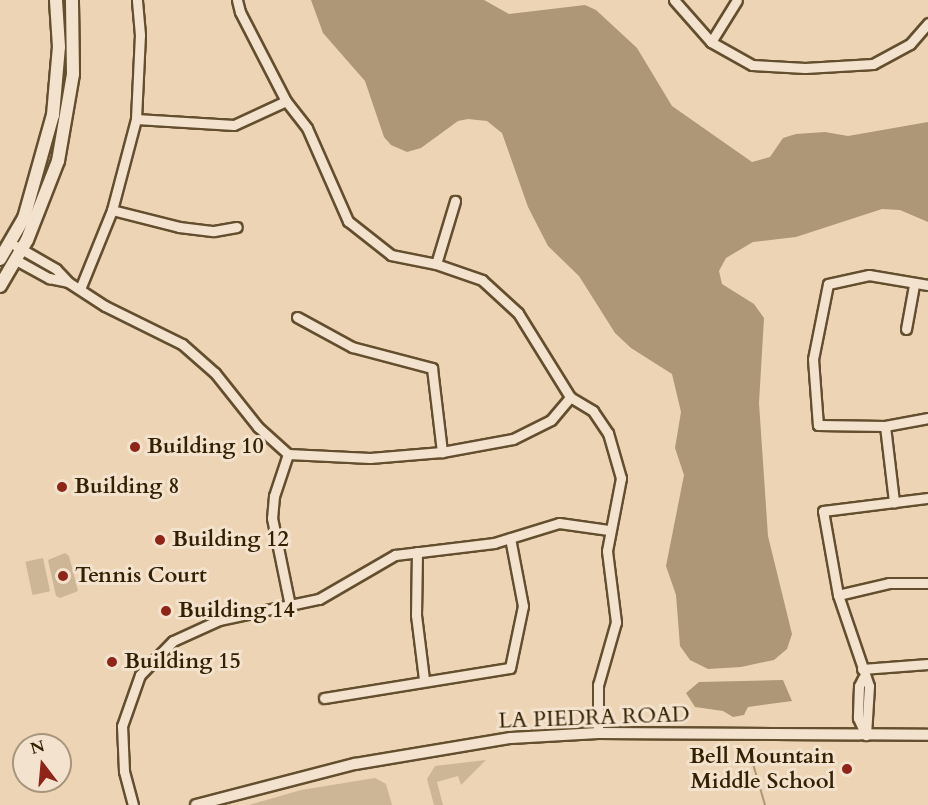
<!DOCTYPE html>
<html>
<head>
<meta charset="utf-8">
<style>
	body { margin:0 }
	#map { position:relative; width:928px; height:805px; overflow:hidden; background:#ecd4b4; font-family:Cardo,serif }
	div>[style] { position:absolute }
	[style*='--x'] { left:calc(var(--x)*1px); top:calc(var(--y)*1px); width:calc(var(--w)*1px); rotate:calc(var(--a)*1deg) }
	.green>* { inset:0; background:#cdb696; transform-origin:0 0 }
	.water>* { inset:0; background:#ae9777 }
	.stream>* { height:2px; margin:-1px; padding:0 1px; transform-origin:1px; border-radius:1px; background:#ae9777 }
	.roads { filter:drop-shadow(2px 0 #634e2e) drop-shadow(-2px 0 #634e2e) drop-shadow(0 2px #634e2e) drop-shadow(0 -2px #634e2e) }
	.minor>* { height:9px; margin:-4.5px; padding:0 4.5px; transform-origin:4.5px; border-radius:4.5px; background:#f3e3ce }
	.tertiary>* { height:10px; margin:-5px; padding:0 5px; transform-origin:5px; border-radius:5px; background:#f3e3ce }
	.secondary>* { height:12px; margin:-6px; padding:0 6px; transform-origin:6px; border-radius:6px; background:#f3e3ce }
	.dots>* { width:16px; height:16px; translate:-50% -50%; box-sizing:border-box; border:3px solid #f3e3ce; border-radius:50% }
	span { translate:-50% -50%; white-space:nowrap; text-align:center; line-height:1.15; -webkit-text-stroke:6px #f3e3ce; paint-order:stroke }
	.poi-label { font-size:22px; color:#352102; font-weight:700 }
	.left { translate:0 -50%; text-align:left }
	.right { translate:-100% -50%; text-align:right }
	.street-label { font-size:22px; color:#352102 }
	.north { position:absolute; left:12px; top:733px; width:60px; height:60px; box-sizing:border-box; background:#f3e3ce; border:2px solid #a7957c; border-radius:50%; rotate:344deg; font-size:16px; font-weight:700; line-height:24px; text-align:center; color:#352102 }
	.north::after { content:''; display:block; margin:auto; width:21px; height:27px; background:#8f2418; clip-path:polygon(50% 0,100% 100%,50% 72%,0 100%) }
</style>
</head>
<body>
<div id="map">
	<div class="green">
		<i style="clip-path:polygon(65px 553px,69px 556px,78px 591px,60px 598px,56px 596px,48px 560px)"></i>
		<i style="left:43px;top:558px;width:34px;height:18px;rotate:78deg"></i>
		<i style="clip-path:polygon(486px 760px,461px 785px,458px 776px,437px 782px,443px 805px,434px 805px,427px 779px,435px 766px)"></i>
		<i style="clip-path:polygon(375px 778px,386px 784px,392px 805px,249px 805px,301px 790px)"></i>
	</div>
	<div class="water">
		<i style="clip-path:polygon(311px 0,484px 0,509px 14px,585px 5px,596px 10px,637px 48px,672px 106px,752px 162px,770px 157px,783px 138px,796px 134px,825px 132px,848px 136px,928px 122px,928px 222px,900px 210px,882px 209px,796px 237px,753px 242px,726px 258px,719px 271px,722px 284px,754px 304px,764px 318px,759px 403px,768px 536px,792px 634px,787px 649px,774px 660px,741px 667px,708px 669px,690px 660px,680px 646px,676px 595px,666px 566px,684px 475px,675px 448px,681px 412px,672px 374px,631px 348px,615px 333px,579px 276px,548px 246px,528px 207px,502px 133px,487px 121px,468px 119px,458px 121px,421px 148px,407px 152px,391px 145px,384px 137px,365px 81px,323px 33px)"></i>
		<i style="clip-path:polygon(783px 680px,792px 701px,748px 707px,744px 715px,733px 717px,723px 711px,695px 707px,686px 693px,699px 682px)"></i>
	</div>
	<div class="stream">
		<i style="--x:751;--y:757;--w:50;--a:73.7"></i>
	</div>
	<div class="roads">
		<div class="minor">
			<i style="--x:237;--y:0;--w:12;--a:76"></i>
			<i style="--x:240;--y:12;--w:100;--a:62.7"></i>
			<i style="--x:286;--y:101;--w:34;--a:52"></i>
			<i style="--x:307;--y:128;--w:102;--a:66.2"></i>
			<i style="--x:348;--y:221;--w:55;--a:38.3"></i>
			<i style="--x:391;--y:255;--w:46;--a:11.3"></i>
			<i style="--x:436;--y:264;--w:49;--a:19.2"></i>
			<i style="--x:482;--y:280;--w:49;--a:42.5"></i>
			<i style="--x:518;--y:313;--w:99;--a:58.2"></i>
			<i style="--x:570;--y:397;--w:27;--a:31"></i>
			<i style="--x:593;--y:411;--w:27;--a:56"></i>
			<i style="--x:608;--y:433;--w:47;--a:73.9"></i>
			<i style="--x:621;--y:478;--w:74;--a:100.9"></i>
			<i style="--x:607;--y:551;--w:72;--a:82.8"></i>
			<i style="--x:616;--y:622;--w:66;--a:105.9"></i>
			<i style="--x:598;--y:685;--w:48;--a:90"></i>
			<i style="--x:674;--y:0;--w:56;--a:48.6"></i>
			<i style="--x:711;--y:42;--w:47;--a:29.3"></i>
			<i style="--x:752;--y:65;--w:53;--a:3.2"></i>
			<i style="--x:805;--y:68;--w:68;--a:-3.4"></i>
			<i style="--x:873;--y:64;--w:42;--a:-28.4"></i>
			<i style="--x:910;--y:44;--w:28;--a:-49"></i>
			<i style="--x:711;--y:42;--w:49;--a:-58.2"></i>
			<i style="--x:136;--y:119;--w:98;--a:3.5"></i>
			<i style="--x:234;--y:125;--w:57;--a:-24.8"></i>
			<i style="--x:112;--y:210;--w:69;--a:14.2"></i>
			<i style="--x:179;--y:227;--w:35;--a:7"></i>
			<i style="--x:214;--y:231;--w:23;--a:-10"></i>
			<i style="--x:16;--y:246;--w:46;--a:29.9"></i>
			<i style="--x:56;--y:269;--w:18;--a:47"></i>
			<i style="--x:16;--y:260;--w:38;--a:29"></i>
			<i style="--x:49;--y:278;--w:19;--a:12"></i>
			<i style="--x:68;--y:282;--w:44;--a:33"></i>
			<i style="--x:105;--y:306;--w:86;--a:26.3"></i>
			<i style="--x:182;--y:344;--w:44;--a:41.3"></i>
			<i style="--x:215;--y:373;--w:69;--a:51.5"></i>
			<i style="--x:258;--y:427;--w:40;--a:42"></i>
			<i style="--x:288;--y:454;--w:82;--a:2.8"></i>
			<i style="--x:370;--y:458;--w:72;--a:-4.8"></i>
			<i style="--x:442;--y:452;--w:72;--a:-10.4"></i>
			<i style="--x:513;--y:439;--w:42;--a:-26.6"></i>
			<i style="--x:551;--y:420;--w:30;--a:-50"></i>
			<i style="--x:436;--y:264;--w:66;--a:-73.2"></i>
			<i style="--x:928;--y:285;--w:60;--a:-170.4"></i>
			<i style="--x:869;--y:275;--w:42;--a:167.6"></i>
			<i style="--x:828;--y:284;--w:76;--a:101.3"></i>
			<i style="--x:813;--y:359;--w:66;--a:85.7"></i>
			<i style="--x:818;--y:425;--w:67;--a:0.9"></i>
			<i style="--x:885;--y:426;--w:44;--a:-10.5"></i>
			<i style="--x:80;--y:289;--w:85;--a:-67.9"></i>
			<i style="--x:112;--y:210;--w:94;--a:-75.2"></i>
			<i style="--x:136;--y:119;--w:84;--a:-87.3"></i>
			<i style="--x:140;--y:35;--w:35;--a:-95"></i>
			<i style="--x:297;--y:317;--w:63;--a:28.6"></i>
			<i style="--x:352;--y:347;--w:83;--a:14.7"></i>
			<i style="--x:432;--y:368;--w:85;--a:83.2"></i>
			<i style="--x:906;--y:329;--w:45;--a:-79.7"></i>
			<i style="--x:885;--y:426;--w:77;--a:83.2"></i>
			<i style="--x:288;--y:454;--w:44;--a:108.4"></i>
			<i style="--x:274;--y:496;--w:22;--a:95"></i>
			<i style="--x:272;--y:518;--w:90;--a:78.4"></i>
			<i style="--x:417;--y:552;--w:63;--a:90.9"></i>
			<i style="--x:416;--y:615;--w:64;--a:82.9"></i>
			<i style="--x:838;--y:595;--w:52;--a:-13.2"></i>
			<i style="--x:889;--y:583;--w:39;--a:0"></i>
			<i style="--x:862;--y:669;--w:66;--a:-4.3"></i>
			<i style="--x:863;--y:678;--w:9;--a:117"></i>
			<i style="--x:859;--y:686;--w:32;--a:92"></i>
			<i style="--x:858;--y:718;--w:19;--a:65"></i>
			<i style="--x:324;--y:698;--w:188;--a:-9.2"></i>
			<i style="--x:510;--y:668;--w:63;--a:-78.2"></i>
			<i style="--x:523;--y:606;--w:69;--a:-100.8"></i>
			<i style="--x:866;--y:735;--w:49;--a:-86.5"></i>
			<i style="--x:869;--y:686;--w:96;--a:-108.8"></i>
			<i style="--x:838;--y:595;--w:85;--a:-100.1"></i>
			<i style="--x:823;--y:511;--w:106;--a:-7.1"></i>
			<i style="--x:133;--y:805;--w:35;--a:-105"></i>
			<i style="--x:124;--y:771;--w:45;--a:-92.5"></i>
			<i style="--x:122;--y:726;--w:54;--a:-70.6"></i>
			<i style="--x:140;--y:675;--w:47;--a:-45.9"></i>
			<i style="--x:173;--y:641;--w:51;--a:-24.5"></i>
			<i style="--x:219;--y:620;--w:102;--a:-11.9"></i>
			<i style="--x:319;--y:599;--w:88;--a:-30.1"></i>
			<i style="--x:395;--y:555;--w:100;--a:-6.9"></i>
			<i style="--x:494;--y:543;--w:68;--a:-17.1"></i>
			<i style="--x:559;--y:523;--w:50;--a:8"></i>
		</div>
		<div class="tertiary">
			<i style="--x:196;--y:805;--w:164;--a:-14.5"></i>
			<i style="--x:355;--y:764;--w:158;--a:-9.5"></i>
			<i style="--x:511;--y:738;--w:87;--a:-3.3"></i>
			<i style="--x:598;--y:733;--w:330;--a:0.3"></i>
		</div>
		<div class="secondary">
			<i style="--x:0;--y:259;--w:48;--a:-59.7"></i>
			<i style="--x:24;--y:218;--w:107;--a:-74.3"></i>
			<i style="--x:53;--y:115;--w:68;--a:-85"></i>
			<i style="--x:59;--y:47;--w:47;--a:-93.7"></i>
			<i style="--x:0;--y:286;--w:53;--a:-59.6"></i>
			<i style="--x:27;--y:240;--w:85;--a:-68.6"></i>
			<i style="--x:58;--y:161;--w:88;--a:-80.2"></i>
			<i style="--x:73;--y:74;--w:74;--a:-90.8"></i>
		</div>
	</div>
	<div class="dots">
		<i style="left:135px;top:447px;background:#8f2418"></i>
		<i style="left:62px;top:487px;background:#8f2418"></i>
		<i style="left:160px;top:540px;background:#8f2418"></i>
		<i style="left:63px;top:576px;background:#8f2418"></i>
		<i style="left:166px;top:611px;background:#8f2418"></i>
		<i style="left:112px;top:662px;background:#8f2418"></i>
		<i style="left:847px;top:769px;background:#8f2418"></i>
	</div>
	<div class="poi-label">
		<span class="left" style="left:147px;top:447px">Building 10</span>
		<span class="left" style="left:74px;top:487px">Building 8</span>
		<span class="left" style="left:172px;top:540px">Building 12</span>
		<span class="left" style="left:75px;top:576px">Tennis Court</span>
		<span class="left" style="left:178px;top:611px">Building 14</span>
		<span class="left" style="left:124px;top:662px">Building 15</span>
		<span class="right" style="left:835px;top:769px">Bell Mountain<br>Middle School</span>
	</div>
	<div class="street-label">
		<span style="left:594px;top:718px;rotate:-2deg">LA PIEDRA ROAD</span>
	</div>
	<div class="north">N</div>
</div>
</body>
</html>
